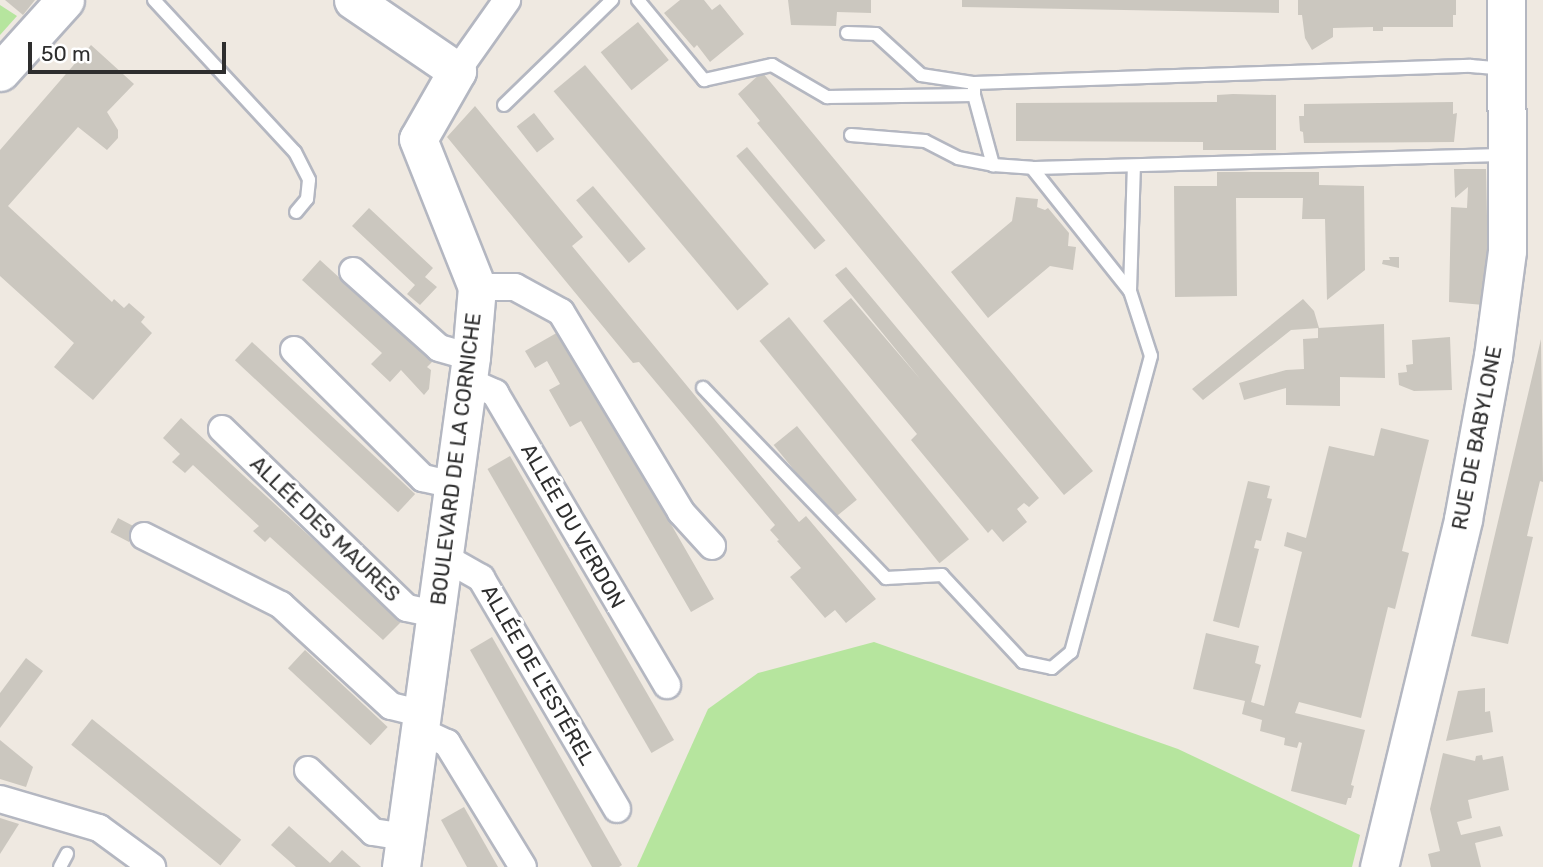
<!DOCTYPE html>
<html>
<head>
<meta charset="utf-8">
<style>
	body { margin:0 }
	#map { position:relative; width:1543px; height:867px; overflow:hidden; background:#efe9e1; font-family:Rubik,sans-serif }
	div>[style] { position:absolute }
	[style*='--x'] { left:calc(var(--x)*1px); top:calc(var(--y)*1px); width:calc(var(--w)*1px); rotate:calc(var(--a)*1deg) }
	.green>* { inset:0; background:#b6e59e }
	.building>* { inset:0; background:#cbc7bf; transform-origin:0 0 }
	.roads { filter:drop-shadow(2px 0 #b4b7c1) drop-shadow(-2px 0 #b4b7c1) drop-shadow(0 2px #b4b7c1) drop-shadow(0 -2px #b4b7c1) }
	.lane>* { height:12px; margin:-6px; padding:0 6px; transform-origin:6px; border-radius:6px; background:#fff }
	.street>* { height:26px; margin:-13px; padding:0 13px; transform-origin:13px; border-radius:13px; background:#fff }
	.secondary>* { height:37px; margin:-18.5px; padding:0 18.5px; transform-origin:18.5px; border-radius:18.5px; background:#fff }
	span { translate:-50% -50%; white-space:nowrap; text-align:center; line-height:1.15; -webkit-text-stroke:6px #fff; paint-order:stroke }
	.street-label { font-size:21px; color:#2e2e2e }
	.scale { position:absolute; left:28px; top:42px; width:198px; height:32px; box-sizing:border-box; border:4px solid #2e2e2e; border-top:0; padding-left:9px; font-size:21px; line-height:24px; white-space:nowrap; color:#2e2e2e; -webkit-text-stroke:5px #fff; paint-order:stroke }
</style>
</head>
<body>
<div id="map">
	<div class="green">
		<i style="clip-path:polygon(0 5px,17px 16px,0 35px)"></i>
		<i style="clip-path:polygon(874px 642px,1178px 749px,1360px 835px,1352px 867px,637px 867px,708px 709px,758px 673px)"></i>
	</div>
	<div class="building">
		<i style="clip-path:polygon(5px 0,35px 0,23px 15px)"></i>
		<i style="clip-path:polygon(680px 0,704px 0,712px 10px,720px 4px,744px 34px,710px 62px,697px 45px,694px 48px,664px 13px)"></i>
		<i style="clip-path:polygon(788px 0,871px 0,871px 13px,837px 12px,836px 26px,791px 25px)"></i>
		<i style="clip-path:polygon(962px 0,1279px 0,1279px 13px,962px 7px)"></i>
		<i style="clip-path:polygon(1298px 0,1456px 0,1456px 15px,1453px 15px,1453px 27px,1383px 27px,1383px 31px,1373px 31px,1373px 27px,1333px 28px,1333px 37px,1312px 50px,1305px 38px,1302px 15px,1298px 15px)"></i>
		<i style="left:638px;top:22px;width:49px;height:48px;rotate:51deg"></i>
		<i style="clip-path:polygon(91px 45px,134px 84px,107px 112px,118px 130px,118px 138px,107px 150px,78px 127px,8px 206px,112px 302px,114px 299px,124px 308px,129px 303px,145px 317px,141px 322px,152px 333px,93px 400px,54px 367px,74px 343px,0 276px,0 150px)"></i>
		<i style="left:585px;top:65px;width:286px;height:41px;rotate:50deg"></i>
		<i style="clip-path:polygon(762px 72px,1093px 471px,1064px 495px,757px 123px,760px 121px,738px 94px)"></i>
		<i style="clip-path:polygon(1233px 94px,1276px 95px,1276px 150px,1203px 150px,1203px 142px,1016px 141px,1016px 103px,1217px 102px,1217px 95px)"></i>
		<i style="clip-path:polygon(1453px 102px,1453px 114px,1457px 113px,1454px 142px,1304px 143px,1303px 132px,1300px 131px,1299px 116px,1304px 116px,1304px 104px)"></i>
		<i style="clip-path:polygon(475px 106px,583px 237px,572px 246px,799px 522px,806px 516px,876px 599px,846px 623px,835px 610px,825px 618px,790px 577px,801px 568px,777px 541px,779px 540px,770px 530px,775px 525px,639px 362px,633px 363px,447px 137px)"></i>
		<i style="left:534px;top:113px;width:33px;height:22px;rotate:52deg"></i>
		<i style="left:747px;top:147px;width:122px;height:14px;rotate:50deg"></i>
		<i style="clip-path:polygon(1454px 169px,1486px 169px,1488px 263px,1484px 305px,1449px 302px,1451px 207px,1467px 208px,1468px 187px,1455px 198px)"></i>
		<i style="clip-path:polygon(1217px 172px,1319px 172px,1319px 185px,1364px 186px,1365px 270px,1327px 300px,1325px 219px,1302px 219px,1303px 198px,1236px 198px,1237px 296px,1175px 297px,1174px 186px,1217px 186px)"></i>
		<i style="left:593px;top:186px;width:82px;height:22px;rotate:50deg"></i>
		<i style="clip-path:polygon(1016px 197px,1038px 199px,1037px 207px,1045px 210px,1048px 208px,1069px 233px,1068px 246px,1076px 247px,1073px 270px,1050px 266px,988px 318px,951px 272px,1012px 221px)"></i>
		<i style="clip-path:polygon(369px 208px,433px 268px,425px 277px,437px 287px,420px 305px,407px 294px,415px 285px,352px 226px)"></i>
		<i style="clip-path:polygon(1389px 257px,1399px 257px,1399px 268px,1382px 264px,1383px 260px,1390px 260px)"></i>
		<i style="clip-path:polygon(320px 260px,432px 362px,427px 367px,431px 370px,429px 389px,424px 395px,401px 370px,390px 382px,371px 364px,382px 353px,302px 280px)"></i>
		<i style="clip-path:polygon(846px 267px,1039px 498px,1029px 507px,1024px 503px,1017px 509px,1027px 522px,1003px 542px,992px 529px,988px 533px,911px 440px,917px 434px,823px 321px,851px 298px,921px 380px,835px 275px)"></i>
		<i style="clip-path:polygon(1303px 299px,1314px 311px,1319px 328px,1291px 330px,1203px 400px,1192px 389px)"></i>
		<i style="left:789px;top:317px;width:286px;height:38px;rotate:51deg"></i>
		<i style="clip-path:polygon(1384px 324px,1385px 378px,1340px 377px,1340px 406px,1286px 405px,1286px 388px,1244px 400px,1239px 383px,1286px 370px,1304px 369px,1303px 339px,1318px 338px,1318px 328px)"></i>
		<i style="clip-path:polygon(560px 331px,714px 599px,691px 612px,581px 421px,570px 427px,549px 390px,560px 384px,547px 361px,535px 368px,525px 351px)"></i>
		<i style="clip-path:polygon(1450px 337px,1452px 390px,1414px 391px,1399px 385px,1398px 373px,1407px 372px,1406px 365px,1413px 364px,1412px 340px)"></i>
		<i style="clip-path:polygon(1541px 339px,1543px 482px,1540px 481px,1527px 536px,1533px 537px,1508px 644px,1471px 636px)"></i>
		<i style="left:252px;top:342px;width:223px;height:25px;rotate:43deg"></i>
		<i style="clip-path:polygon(181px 418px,402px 621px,383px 640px,270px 537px,265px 542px,253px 531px,259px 526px,193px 465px,185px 473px,172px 462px,180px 454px,163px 438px)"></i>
		<i style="left:797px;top:426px;width:95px;height:30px;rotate:51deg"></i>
		<i style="clip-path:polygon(1381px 428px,1429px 440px,1402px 551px,1409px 553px,1395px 609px,1388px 607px,1361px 718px,1299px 702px,1295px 713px,1365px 730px,1351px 785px,1354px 786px,1351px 798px,1348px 798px,1346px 805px,1291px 791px,1302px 743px,1299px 742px,1297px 748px,1284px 745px,1285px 738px,1260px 731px,1262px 720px,1242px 714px,1245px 701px,1193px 689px,1206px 633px,1259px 646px,1255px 663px,1261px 665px,1251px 702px,1264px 706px,1302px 552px,1284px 546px,1287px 532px,1306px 538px,1329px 446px,1374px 456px)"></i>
		<i style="left:510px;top:456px;width:328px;height:26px;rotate:60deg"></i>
		<i style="clip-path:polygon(1248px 481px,1270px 486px,1267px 498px,1272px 499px,1261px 541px,1256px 540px,1254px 548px,1259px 549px,1239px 628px,1213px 621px)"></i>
		<i style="left:118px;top:518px;width:21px;height:16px;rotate:28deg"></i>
		<i style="clip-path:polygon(492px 637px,622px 865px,619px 867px,592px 867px,470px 650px)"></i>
		<i style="left:305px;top:650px;width:113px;height:25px;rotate:43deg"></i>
		<i style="clip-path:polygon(26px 658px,43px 671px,0 728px,0 693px)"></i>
		<i style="clip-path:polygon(1485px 688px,1485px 712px,1490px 711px,1493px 732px,1446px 741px,1458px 691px)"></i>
		<i style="left:92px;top:719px;width:192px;height:33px;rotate:39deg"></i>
		<i style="clip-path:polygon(0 740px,33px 767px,26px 787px,0 779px)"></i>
		<i style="clip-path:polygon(1443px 753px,1475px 761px,1476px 756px,1482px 755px,1483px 760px,1503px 756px,1509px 790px,1468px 800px,1472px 818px,1457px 822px,1461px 835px,1500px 826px,1503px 836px,1475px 843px,1481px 867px,1431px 867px,1428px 854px,1440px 851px,1430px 809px)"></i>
		<i style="clip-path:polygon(464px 807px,498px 867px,467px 867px,441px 820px)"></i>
		<i style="clip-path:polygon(0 818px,19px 824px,0 854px)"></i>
		<i style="clip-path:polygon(289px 826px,330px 863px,342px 850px,361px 867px,296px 867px,271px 845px)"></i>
	</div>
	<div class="roads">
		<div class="lane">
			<i style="--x:154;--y:0;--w:207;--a:47.2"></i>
			<i style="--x:295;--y:152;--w:31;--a:63"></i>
			<i style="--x:309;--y:180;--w:19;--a:96"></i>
			<i style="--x:307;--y:199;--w:17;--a:130"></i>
			<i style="--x:638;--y:0;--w:104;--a:50.5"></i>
			<i style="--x:704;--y:80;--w:70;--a:-12.4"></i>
			<i style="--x:772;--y:65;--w:64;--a:30.2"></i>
			<i style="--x:827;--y:97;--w:147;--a:-0.8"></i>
			<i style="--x:974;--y:95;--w:73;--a:74.8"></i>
			<i style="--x:993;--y:165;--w:39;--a:4"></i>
			<i style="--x:1032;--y:168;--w:157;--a:51.5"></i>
			<i style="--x:1130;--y:291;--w:68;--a:72.1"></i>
			<i style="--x:1151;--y:356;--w:307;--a:105.1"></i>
			<i style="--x:1071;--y:652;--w:25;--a:140"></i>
			<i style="--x:1052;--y:668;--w:30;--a:-168"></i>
			<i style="--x:1023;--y:662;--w:119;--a:-133"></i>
			<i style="--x:942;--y:575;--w:56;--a:176.9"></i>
			<i style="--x:886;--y:578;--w:264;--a:-133.9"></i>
			<i style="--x:847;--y:33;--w:29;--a:2"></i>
			<i style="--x:876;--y:34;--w:61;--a:42.3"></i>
			<i style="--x:921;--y:75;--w:54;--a:8.6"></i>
			<i style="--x:974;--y:95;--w:12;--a:-90"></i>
			<i style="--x:974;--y:83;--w:497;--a:-2"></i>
			<i style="--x:1471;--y:66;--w:32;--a:5"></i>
			<i style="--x:504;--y:105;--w:151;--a:-44.2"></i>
			<i style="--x:851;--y:135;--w:74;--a:4.6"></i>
			<i style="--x:925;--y:141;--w:37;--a:27"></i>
			<i style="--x:958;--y:158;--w:36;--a:11"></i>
			<i style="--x:1032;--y:168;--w:472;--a:-1.6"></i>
			<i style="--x:1130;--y:291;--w:125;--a:-88.2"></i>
			<i style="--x:60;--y:867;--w:15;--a:-62"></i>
		</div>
		<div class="street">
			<i style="--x:457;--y:71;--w:87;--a:-54.8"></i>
			<i style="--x:353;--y:271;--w:115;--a:41.8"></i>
			<i style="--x:439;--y:348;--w:33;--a:16"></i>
			<i style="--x:477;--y:287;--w:38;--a:0"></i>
			<i style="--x:515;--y:287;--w:52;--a:28.5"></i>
			<i style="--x:561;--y:312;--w:233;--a:59"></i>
			<i style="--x:681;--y:512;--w:46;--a:47.6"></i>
			<i style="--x:294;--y:350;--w:182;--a:44.8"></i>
			<i style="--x:423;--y:478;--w:32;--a:13"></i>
			<i style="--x:468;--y:381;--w:30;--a:24"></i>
			<i style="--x:495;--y:393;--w:339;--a:59.5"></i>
			<i style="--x:222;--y:429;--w:257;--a:44.1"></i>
			<i style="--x:407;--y:608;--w:30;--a:12"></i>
			<i style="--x:144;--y:536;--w:153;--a:26.7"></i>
			<i style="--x:281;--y:605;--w:149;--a:42.6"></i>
			<i style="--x:391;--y:706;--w:33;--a:14"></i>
			<i style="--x:444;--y:557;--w:43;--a:29.6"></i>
			<i style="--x:481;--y:578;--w:268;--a:59.5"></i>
			<i style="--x:421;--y:731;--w:29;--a:25"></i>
			<i style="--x:447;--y:743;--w:145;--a:58.5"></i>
			<i style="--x:308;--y:770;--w:90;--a:43.6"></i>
			<i style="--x:373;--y:832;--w:33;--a:9"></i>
			<i style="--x:0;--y:799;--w:103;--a:16.3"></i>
			<i style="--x:99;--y:828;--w:66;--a:36.3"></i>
		</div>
		<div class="secondary">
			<i style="--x:353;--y:0;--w:126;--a:34.3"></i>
			<i style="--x:457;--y:71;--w:78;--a:119.8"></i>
			<i style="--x:418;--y:139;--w:159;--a:68.3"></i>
			<i style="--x:477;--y:287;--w:70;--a:94.9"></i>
			<i style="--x:471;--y:357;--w:515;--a:97.82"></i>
			<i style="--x:0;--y:72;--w:97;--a:-47.9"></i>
			<i style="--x:1379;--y:867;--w:358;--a:-76.4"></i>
			<i style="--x:1463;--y:519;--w:166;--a:-79.6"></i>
			<i style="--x:1493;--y:356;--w:106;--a:-82.4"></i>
			<i style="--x:1507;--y:251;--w:251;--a:-90.2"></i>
		</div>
	</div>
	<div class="street-label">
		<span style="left:1477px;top:438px;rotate:-79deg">RUE DE BABYLONE</span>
		<span style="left:456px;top:459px;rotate:-83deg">BOULEVARD DE LA CORNICHE</span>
		<span style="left:573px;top:526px;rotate:60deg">ALLÉE DU VERDON</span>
		<span style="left:325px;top:529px;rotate:44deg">ALLÉE DES MAURES</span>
		<span style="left:538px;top:675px;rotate:60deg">ALLÉE DE L'ESTÉREL</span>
	</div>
	<div class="scale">50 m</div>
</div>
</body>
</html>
